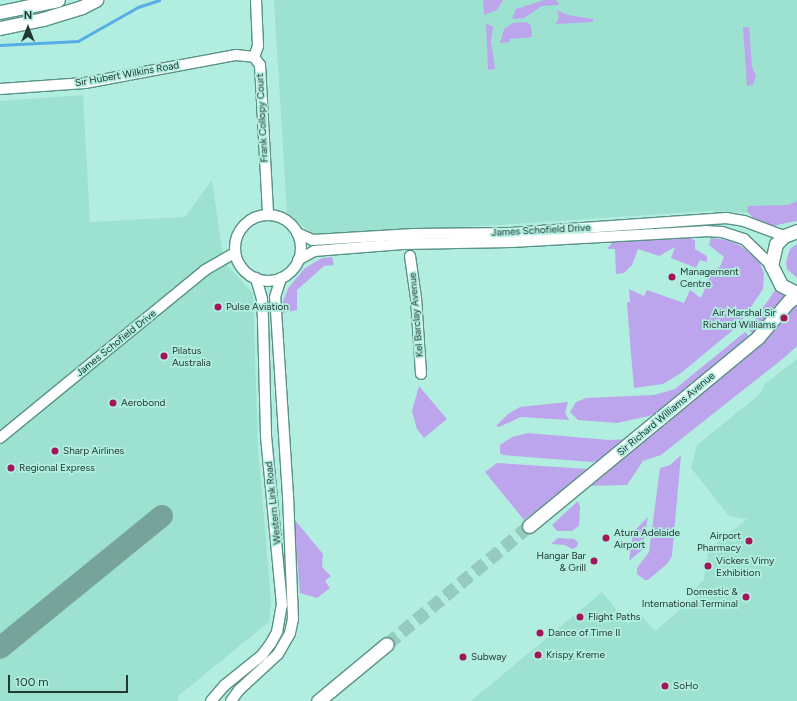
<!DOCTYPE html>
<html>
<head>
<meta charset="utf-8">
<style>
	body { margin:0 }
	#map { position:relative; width:797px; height:701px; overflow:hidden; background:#b2eee0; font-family:Figtree,sans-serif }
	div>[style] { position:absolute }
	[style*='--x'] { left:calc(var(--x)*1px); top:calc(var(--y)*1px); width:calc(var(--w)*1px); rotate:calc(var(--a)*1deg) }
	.built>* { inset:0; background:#9de1d1 }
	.green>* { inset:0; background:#bda5ed }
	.stream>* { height:2.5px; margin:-1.25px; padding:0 1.25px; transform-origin:1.25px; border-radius:1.25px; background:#57aee6 }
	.taxiway>* { height:22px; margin:-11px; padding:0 11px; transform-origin:11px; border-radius:11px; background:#76a49a }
	.major-tunnel>* { height:13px; margin-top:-6.5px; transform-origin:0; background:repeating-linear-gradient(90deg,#95cabe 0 13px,transparent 0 19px) }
	.roads { filter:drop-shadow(1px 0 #599286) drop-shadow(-1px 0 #599286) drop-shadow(0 1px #599286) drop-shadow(0 -1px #599286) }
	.minor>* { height:10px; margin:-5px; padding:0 5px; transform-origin:5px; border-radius:5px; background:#fff }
	.minor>.ring { margin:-5px; padding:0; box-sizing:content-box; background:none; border:10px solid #fff; border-radius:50% }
	.major>* { height:13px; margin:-6.5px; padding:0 6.5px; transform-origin:6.5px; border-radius:6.5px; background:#fff }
	.dots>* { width:11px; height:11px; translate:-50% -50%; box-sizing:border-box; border:2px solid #b2eee0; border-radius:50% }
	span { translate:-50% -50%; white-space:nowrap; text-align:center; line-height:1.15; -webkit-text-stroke:3.5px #b2eee0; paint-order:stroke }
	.street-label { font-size:10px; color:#213934 }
	.poi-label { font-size:10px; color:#213934 }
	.left { translate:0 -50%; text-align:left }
	.right { translate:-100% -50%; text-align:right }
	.north { position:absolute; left:8px; top:8px; width:40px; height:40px; -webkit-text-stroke:3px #b2eee0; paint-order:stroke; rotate:0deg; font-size:11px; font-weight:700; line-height:16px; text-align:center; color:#213934 }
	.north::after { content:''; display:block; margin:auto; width:14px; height:18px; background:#213934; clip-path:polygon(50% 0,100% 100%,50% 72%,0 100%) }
	.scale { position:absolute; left:8px; top:675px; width:120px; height:18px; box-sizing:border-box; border:2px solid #213934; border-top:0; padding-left:5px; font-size:12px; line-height:14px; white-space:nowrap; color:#213934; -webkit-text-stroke:3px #b2eee0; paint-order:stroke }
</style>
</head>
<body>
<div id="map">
	<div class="built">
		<i style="clip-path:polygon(274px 0,797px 0,797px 205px,754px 213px,708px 211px,498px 225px,313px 234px,287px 213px)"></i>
		<i style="clip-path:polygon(83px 95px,90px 222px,185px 217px,212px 180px,224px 262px,253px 293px,258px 448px,271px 601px,269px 622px,178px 696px,178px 701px,0 701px,0 101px)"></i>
		<i style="clip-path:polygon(797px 359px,797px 701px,471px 701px,602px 592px,628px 624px,640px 614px,655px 631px,698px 595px,694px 589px,704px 580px,708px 550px,747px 519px,729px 516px,691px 468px,697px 445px,761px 393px,765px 384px)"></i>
	</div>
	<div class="green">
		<i style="clip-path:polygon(483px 0,503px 0,497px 10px,484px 15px)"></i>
		<i style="clip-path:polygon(544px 0,556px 0,559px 3px,558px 5px,542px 6px,524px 18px,512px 19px,516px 9px)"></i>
		<i style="clip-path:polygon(557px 10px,568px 15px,593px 19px,593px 22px,556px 24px,559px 17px)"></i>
		<i style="clip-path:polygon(527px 22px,531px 26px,532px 37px,510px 39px,510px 42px,500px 43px,504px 29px,513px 23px)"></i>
		<i style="clip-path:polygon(486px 23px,493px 27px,491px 41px,495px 69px,488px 70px)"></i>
		<i style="clip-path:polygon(743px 27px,749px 27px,752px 67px,756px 76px,753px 85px,747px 86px)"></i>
		<i style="clip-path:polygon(797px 201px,797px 221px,786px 223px,774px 226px,763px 223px,754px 219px,747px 211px,748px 206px,788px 205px)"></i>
		<i style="clip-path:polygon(690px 237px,695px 241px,695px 249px,707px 256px,707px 262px,700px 260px,696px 268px,671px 258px,675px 247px,659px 256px,638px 249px,632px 265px,624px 273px,616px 274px,615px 249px,607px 249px,613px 242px)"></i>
		<i style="clip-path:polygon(711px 238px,727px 240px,739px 245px,758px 259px,764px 273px,763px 289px,739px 325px,681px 373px,663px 384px,634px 388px,629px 330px,632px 329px,629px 329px,627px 302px,630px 302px,629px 289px,644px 296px,647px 290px,684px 303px,690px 290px,701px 298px,713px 269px,720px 267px,724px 257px,709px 245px)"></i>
		<i style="clip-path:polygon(797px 244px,797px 278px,787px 269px,786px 262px,790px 249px)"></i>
		<i style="clip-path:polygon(332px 257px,334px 265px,324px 266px,297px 290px,297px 310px,282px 313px,283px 301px,289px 287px,305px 268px,322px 258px)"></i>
		<i style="clip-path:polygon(776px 289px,785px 296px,754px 335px,748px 329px)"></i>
		<i style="clip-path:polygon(794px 304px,797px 304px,797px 346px,785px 357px,661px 455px,643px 461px,627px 485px,584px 486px,685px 407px,768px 333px)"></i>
		<i style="clip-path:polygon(745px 332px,751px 338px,664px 409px,649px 416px,617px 423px,578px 420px,570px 412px,576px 402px,586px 398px,654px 395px,675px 389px)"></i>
		<i style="clip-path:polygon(419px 386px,447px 419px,424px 438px,417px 429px,412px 411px)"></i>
		<i style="clip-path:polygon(568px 402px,565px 413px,569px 420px,521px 417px,499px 427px,496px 426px,508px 414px,520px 407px)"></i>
		<i style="clip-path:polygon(528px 433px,609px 440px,630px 439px,602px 460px,592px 462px,503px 455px,500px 453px,500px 445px,512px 437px)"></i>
		<i style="clip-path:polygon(681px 455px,672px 556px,667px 564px,648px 580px,645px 580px,637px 574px,637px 568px,649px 552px,660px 468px,670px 465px)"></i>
		<i style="clip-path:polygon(497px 463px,588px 469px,589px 471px,524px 520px,485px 472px)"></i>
		<i style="clip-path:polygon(578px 501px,580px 507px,579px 526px,572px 531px,557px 531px,552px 525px)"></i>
		<i style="clip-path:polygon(648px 517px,642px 550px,629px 561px,633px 532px)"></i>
		<i style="clip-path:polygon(294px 519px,323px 554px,322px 567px,331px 576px,325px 581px,330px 588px,317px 598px,300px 593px)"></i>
		<i style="clip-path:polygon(558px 538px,574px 539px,578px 542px,577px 547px,572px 549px,565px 545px,551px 544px)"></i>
	</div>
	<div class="stream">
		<i style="--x:0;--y:45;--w:78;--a:-2.9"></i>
		<i style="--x:78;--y:41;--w:69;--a:-29.5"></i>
		<i style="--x:138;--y:7;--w:22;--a:-18"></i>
	</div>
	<div class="taxiway">
		<i style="--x:0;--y:648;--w:209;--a:-39.2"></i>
	</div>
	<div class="major-tunnel">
		<i style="--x:387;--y:644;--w:185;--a:-39.7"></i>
	</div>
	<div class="roads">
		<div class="minor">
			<i style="--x:254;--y:57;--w:12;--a:-70"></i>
			<i style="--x:258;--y:46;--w:46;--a:-92.5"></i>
			<i style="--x:0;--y:89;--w:85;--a:-4"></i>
			<i style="--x:85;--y:83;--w:154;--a:-10.5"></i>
			<i style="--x:236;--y:55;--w:18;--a:6"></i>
			<i style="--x:254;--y:57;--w:10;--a:53"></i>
			<i style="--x:260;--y:65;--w:150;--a:86.9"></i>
			<i class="ring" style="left:235px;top:215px;width:56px;height:56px"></i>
			<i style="--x:297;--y:233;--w:17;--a:24"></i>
			<i style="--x:313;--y:240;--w:101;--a:-3.4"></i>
			<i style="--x:414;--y:234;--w:97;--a:-0.6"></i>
			<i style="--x:511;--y:233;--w:216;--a:-4"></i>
			<i style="--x:726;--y:218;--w:18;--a:9"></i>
			<i style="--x:744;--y:221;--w:43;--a:20.6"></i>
			<i style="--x:410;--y:256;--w:42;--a:81.9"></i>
			<i style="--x:416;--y:298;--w:76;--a:86.2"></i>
			<i style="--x:298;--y:260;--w:18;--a:-29"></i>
			<i style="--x:314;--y:251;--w:89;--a:-4.5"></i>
			<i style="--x:403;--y:244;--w:108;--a:-1.1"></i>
			<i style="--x:511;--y:242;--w:194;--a:-3.2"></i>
			<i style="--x:705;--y:231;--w:17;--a:3"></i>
			<i style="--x:722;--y:232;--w:23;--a:18"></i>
			<i style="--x:744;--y:239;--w:37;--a:44"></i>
			<i style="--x:0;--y:438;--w:265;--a:-39.3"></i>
			<i style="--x:205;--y:270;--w:34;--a:-30"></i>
			<i style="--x:211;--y:701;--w:21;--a:-49"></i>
			<i style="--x:225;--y:685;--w:48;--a:-39"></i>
			<i style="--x:262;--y:655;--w:15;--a:-53"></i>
			<i style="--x:271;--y:643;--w:13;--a:-61"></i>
			<i style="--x:277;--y:632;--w:27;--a:-80"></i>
			<i style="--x:282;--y:605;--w:171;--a:-95.4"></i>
			<i style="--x:266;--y:435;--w:116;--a:-91.5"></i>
			<i style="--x:263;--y:319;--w:20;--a:-93"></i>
			<i style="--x:262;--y:299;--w:22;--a:-106"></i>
			<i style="--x:231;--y:701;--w:14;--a:-54"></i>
			<i style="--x:239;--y:690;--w:53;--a:-42.7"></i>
			<i style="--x:278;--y:654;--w:24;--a:-60"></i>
			<i style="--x:290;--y:633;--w:14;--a:-78"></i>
			<i style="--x:293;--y:619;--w:123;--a:-92.3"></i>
			<i style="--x:288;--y:496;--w:199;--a:-93.7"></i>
			<i style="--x:275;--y:297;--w:20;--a:-72"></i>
		</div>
		<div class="major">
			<i style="--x:0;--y:12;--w:59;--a:-11.7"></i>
			<i style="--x:0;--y:28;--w:44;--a:-11.8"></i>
			<i style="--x:43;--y:19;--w:41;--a:-17.1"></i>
			<i style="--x:82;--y:7;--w:16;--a:-27"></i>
			<i style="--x:797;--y:231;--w:14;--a:159"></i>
			<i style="--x:784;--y:236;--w:11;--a:135"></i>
			<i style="--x:776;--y:244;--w:22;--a:103"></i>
			<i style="--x:771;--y:265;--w:22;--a:63"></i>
			<i style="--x:781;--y:285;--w:18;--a:27"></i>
			<i style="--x:529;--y:526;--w:297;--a:-39.5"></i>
			<i style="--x:758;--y:337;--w:48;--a:-49.3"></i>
			<i style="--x:789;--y:301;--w:9;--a:-32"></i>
			<i style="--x:318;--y:701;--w:89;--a:-39.6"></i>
		</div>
	</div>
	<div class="dots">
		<i style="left:672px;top:277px;background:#a31459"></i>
		<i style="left:218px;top:307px;background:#a31459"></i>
		<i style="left:784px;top:318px;background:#a31459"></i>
		<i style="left:164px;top:356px;background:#a31459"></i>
		<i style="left:113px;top:403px;background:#a31459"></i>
		<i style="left:55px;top:451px;background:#a31459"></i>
		<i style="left:11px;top:468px;background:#a31459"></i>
		<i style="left:606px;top:538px;background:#a31459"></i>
		<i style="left:749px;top:541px;background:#a31459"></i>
		<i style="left:594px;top:561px;background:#a31459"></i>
		<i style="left:708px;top:566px;background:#a31459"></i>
		<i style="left:746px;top:597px;background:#a31459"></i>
		<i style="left:580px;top:617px;background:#a31459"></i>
		<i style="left:540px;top:633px;background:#a31459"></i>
		<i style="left:538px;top:655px;background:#a31459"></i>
		<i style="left:463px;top:657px;background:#a31459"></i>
		<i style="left:665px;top:686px;background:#a31459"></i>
	</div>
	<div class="street-label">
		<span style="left:127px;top:74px;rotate:-10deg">Sir Hubert Wilkins Road</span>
		<span style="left:262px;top:118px;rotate:-93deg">Frank Collopy Court</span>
		<span style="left:541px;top:230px;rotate:-3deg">James Schofield Drive</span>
		<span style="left:416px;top:315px;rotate:-95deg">Kel Barclay Avenue</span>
		<span style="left:116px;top:343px;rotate:-39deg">James Schofield Drive</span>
		<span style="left:666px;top:414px;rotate:-40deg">Sir Richard Williams Avenue</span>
		<span style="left:273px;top:503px;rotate:-96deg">Western Link Road</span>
	</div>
	<div class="poi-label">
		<span class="left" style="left:680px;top:277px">Management<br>Centre</span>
		<span class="left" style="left:226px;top:307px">Pulse Aviation</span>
		<span class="right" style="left:776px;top:318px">Air Marshal Sir<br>Richard Williams</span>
		<span class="left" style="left:172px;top:356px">Pilatus<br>Australia</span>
		<span class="left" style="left:121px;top:403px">Aerobond</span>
		<span class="left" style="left:63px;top:451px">Sharp Airlines</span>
		<span class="left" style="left:19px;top:468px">Regional Express</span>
		<span class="left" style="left:614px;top:538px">Atura Adelaide<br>Airport</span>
		<span class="right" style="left:741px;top:541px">Airport<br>Pharmacy</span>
		<span class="right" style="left:586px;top:561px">Hangar Bar<br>&amp; Grill</span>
		<span class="left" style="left:716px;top:566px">Vickers Vimy<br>Exhibition</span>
		<span class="right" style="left:738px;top:597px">Domestic &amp;<br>International Terminal</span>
		<span class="left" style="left:588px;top:617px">Flight Paths</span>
		<span class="left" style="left:548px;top:633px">Dance of Time II</span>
		<span class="left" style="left:546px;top:655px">Krispy Kreme</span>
		<span class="left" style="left:471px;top:657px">Subway</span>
		<span class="left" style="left:673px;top:686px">SoHo</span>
	</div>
	<div class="north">N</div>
	<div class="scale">100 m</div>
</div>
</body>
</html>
